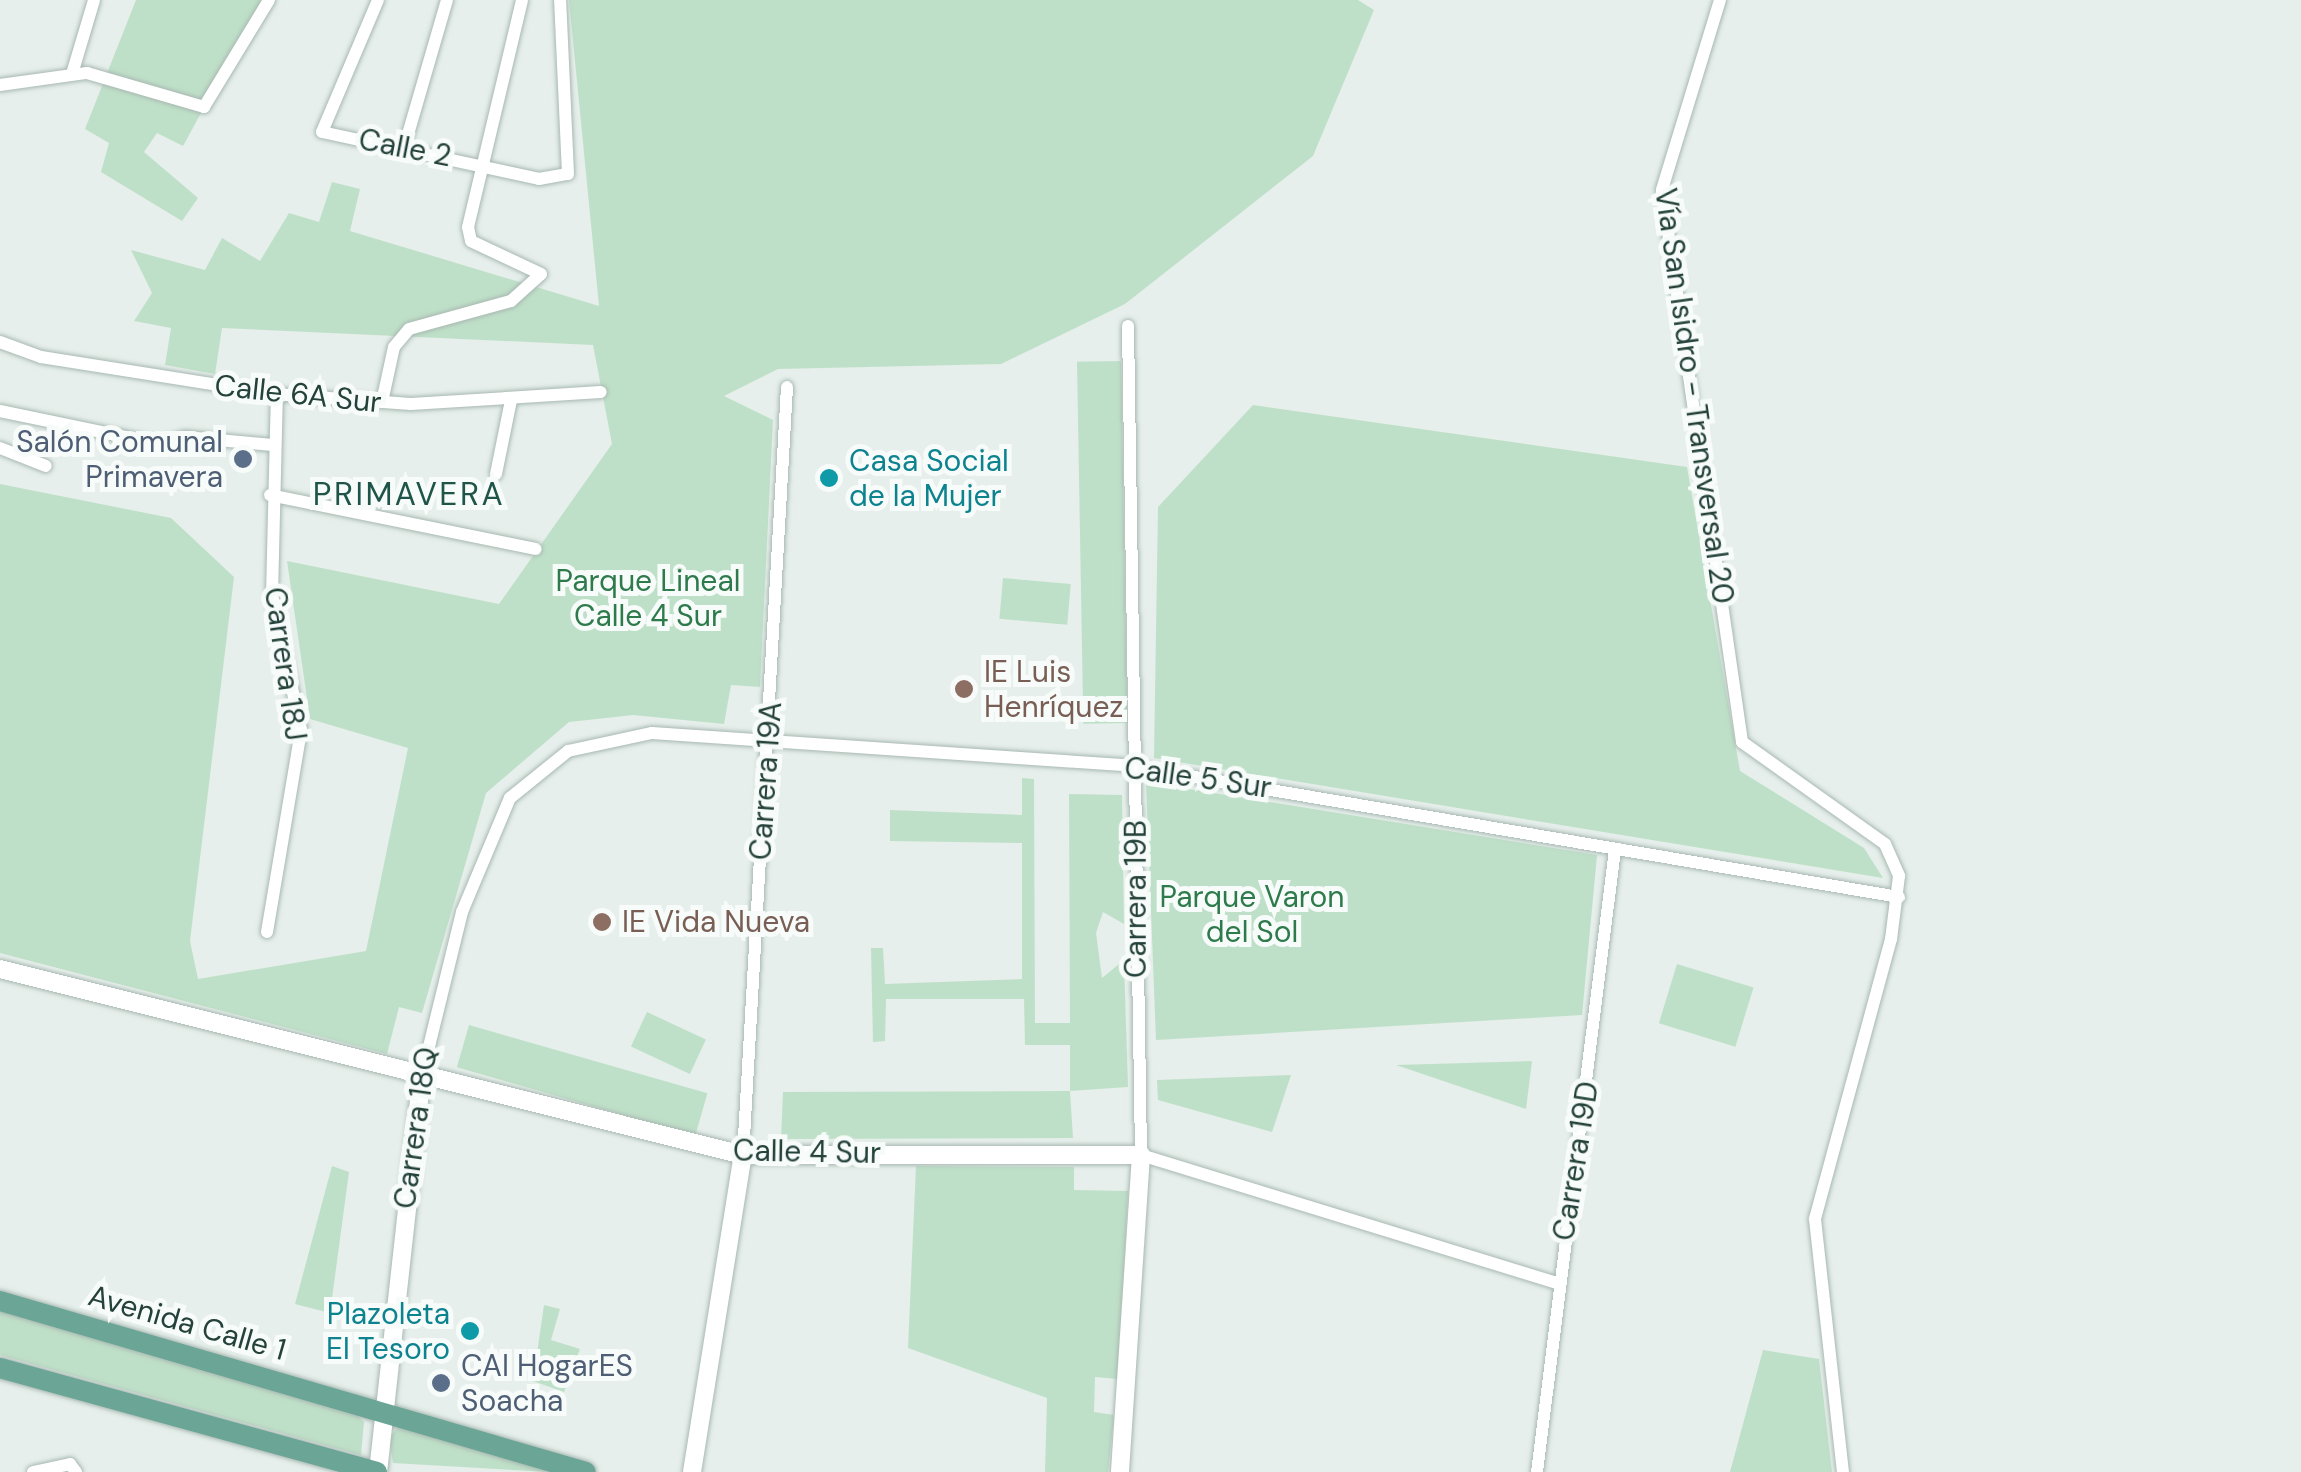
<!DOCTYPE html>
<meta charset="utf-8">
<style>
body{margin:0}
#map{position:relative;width:2301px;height:1472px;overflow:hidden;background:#e6efeb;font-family:"DM Sans",sans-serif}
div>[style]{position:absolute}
.green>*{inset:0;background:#bfe0c8;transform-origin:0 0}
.roads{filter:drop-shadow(0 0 2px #a8b8b2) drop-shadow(0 0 2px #a8b8b2)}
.street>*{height:12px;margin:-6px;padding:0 6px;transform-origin:6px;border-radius:6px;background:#fff}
.secondary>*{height:18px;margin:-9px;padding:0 9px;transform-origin:9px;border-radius:9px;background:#fff}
.primary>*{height:20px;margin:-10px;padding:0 10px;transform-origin:10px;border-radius:10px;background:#6aa596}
.dots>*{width:28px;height:28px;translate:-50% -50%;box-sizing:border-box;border:5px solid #f7fbf9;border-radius:50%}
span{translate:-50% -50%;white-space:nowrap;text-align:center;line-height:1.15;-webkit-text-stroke:10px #f7fbf9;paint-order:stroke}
.street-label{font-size:30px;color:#24423a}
.service-label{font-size:30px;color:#4e5e75}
.right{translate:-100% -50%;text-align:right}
.left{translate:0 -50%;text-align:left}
.culture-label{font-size:30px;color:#0d838f}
.park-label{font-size:30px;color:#2d7a4b}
.education-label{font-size:30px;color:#785e54}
.neighbourhood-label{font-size:32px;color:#1f5548;letter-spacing:2.5px}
</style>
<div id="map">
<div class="green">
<div style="clip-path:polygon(136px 0,263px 0,183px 146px,157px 133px,144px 152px,198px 198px,182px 221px,101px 172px,109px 143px,85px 129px)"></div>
<div style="clip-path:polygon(569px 0,1358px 0,1374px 10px,1313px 156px,1125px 304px,1001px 364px,778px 369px,724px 396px,773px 420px,760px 687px,731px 685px,724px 724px,633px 715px,569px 722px,486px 793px,422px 1013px,399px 1007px,387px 1054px,0 953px,0 484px,171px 518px,234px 577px,190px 941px,198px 979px,366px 951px,408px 748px,310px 719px,287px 561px,499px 604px,612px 444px,593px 345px,222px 328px,215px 374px,165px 365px,171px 328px,134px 321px,152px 293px,131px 250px,205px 270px,222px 238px,260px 261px,289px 213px,319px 222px,332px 182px,360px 189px,350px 231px,599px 306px)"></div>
<div style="left:1121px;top:361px;width:362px;height:44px;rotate:89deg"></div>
<div style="clip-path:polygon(1253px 405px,1687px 467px,1740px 771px,1864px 848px,1883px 878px,1154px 758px,1158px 507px)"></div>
<div style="left:1003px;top:578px;width:68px;height:41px;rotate:5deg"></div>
<div style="clip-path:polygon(1022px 778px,1034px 779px,1035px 1023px,1070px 1023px,1069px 794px,1122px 795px,1124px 924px,1103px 912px,1096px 933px,1102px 978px,1124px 960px,1128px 1087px,1070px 1091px,1073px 1138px,781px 1139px,783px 1092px,1070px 1091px,1070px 1045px,1025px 1045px,1024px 999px,886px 999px,885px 1041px,873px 1042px,871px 948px,883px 948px,885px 984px,1022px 979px,1022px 843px,890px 841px,890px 810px,1022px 815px)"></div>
<div style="clip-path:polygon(1146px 782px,1597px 855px,1582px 1015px,1156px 1040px)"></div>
<div style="left:1677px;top:964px;width:80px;height:62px;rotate:17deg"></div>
<div style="left:647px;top:1012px;width:65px;height:38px;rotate:25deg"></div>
<div style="left:469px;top:1025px;width:248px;height:44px;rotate:16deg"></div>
<div style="clip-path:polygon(1532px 1061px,1526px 1109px,1396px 1065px)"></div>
<div style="clip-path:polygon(1291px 1075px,1272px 1132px,1158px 1100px,1157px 1080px)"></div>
<div style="clip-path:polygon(332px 1166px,349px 1172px,330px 1313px,295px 1304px)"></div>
<div style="clip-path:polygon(916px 1166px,1074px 1167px,1074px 1190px,1128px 1191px,1118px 1379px,1095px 1377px,1094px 1412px,1114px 1415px,1108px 1472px,1045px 1472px,1047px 1398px,908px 1348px)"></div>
<div style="clip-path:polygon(544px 1305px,560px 1309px,551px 1340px,580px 1349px,564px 1392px,533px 1381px)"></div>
<div style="clip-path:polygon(0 1308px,356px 1414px,364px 1422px,361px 1455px,0 1355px)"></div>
<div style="clip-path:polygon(1763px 1350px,1819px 1359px,1832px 1472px,1730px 1472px)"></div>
<div style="clip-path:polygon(399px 1426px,549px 1472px,393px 1463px,389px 1438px)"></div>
</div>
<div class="roads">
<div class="street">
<div style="left:378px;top:0;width:143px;rotate:113deg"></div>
<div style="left:322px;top:132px;width:222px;rotate:12.2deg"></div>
<div style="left:539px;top:179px;width:29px;rotate:-10deg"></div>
<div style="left:568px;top:174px;width:174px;rotate:-92.6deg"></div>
<div style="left:1720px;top:0;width:199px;rotate:107deg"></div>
<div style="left:1662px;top:190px;width:558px;rotate:81.75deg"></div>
<div style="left:1742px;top:742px;width:176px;rotate:35.5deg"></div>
<div style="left:1885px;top:844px;width:35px;rotate:66deg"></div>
<div style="left:1899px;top:876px;width:64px;rotate:97.2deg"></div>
<div style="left:1891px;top:939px;width:290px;rotate:105.2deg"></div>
<div style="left:1815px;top:1219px;width:255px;rotate:83.7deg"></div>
<div style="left:72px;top:74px;width:77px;rotate:-73.4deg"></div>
<div style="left:0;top:85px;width:88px;rotate:-7.9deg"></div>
<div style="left:87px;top:73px;width:122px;rotate:16.2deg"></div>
<div style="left:204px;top:107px;width:125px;rotate:-58.7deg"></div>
<div style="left:404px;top:148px;width:154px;rotate:-73.8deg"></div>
<div style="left:1128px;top:326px;width:829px;rotate:89.1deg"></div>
<div style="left:1141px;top:1155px;width:435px;rotate:17.1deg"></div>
<div style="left:0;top:342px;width:44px;rotate:20.1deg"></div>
<div style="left:41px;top:357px;width:236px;rotate:9deg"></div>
<div style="left:274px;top:394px;width:137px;rotate:4.2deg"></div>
<div style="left:411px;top:404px;width:190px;rotate:-3.6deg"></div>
<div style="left:382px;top:402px;width:56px;rotate:-77.7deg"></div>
<div style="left:394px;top:347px;width:23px;rotate:-50deg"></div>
<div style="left:409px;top:329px;width:106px;rotate:-15.4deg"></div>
<div style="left:511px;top:301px;width:40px;rotate:-42deg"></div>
<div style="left:541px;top:274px;width:77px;rotate:-154.8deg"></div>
<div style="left:471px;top:241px;width:14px;rotate:-102deg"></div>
<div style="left:468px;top:227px;width:233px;rotate:-76.6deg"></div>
<div style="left:0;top:411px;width:162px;rotate:11.7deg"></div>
<div style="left:159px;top:444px;width:27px;rotate:-15deg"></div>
<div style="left:185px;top:437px;width:88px;rotate:5.2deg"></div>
<div style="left:0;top:448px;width:49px;rotate:21.4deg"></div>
<div style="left:496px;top:474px;width:76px;rotate:-78.5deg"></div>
<div style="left:270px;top:495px;width:271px;rotate:11.5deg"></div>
<div style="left:267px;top:932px;width:205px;rotate:-80.4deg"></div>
<div style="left:301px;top:730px;width:138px;rotate:-102.1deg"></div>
<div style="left:272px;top:595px;width:202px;rotate:-88.6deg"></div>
<div style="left:422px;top:1075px;width:168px;rotate:-76.2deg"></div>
<div style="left:462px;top:912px;width:124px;rotate:-67.2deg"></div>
<div style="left:510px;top:798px;width:75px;rotate:-39deg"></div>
<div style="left:568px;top:751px;width:86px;rotate:-12.1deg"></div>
<div style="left:652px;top:733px;width:479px;rotate:3.9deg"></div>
<div style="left:1130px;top:766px;width:780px;rotate:9.67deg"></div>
<div style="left:743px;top:1155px;width:769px;rotate:-86.72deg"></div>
<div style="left:33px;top:1472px;width:38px;rotate:-12deg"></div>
<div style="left:70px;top:1464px;width:10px;rotate:53deg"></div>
<div style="left:1537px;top:1472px;width:628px;rotate:-82.86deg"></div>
</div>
<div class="secondary">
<div style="left:0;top:969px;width:766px;rotate:14.05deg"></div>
<div style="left:743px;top:1155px;width:398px"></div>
<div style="left:1141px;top:1155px;width:318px;rotate:93.8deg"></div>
<div style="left:378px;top:1472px;width:399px;rotate:-83.7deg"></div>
<div style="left:692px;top:1472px;width:321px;rotate:-80.9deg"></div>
</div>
<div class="primary">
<div style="left:0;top:1301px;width:610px;rotate:16.27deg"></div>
<div style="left:0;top:1368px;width:391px;rotate:15.4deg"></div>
</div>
</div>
<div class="dots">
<div style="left:243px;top:459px;background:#5c6f8a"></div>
<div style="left:829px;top:478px;background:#0f9aa8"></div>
<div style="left:964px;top:689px;background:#8d6e63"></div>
<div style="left:602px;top:922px;background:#8d6e63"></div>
<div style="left:470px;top:1331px;background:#0f9aa8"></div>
<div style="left:441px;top:1383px;background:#5c6f8a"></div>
</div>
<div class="street-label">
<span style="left:405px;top:148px;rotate:11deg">Calle 2</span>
<span style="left:298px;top:394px;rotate:6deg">Calle 6A Sur</span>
<span style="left:1694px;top:396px;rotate:82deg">Vía San Isidro - Transversal 20</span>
<span style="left:285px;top:664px;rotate:82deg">Carrera 18J</span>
<span style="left:1198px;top:778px;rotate:8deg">Calle 5 Sur</span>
<span style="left:766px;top:781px;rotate:-86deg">Carrera 19A</span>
<span style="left:1136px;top:899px;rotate:-90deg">Carrera 19B</span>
<span style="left:416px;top:1128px;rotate:-82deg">Carrera 18Q</span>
<span style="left:807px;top:1152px;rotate:1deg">Calle 4 Sur</span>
<span style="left:1576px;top:1161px;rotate:-81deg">Carrera 19D</span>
<span style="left:187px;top:1323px;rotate:16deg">Avenida Calle 1</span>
</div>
<div class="service-label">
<span class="right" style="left:223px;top:459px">Salón Comunal<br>Primavera</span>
<span class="left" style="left:461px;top:1383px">CAI HogarES<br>Soacha</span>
</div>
<div class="culture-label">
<span class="left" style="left:849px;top:478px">Casa Social<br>de la Mujer</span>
<span class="right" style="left:450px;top:1331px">Plazoleta<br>El Tesoro</span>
</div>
<div class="park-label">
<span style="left:648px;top:598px">Parque Lineal<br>Calle 4 Sur</span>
<span style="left:1252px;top:914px">Parque Varon<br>del Sol</span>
</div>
<div class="education-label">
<span class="left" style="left:984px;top:689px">IE Luis<br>Henríquez</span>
<span class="left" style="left:622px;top:922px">IE Vida Nueva</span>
</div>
<div class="neighbourhood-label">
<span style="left:409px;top:494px">PRIMAVERA</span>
</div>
</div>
